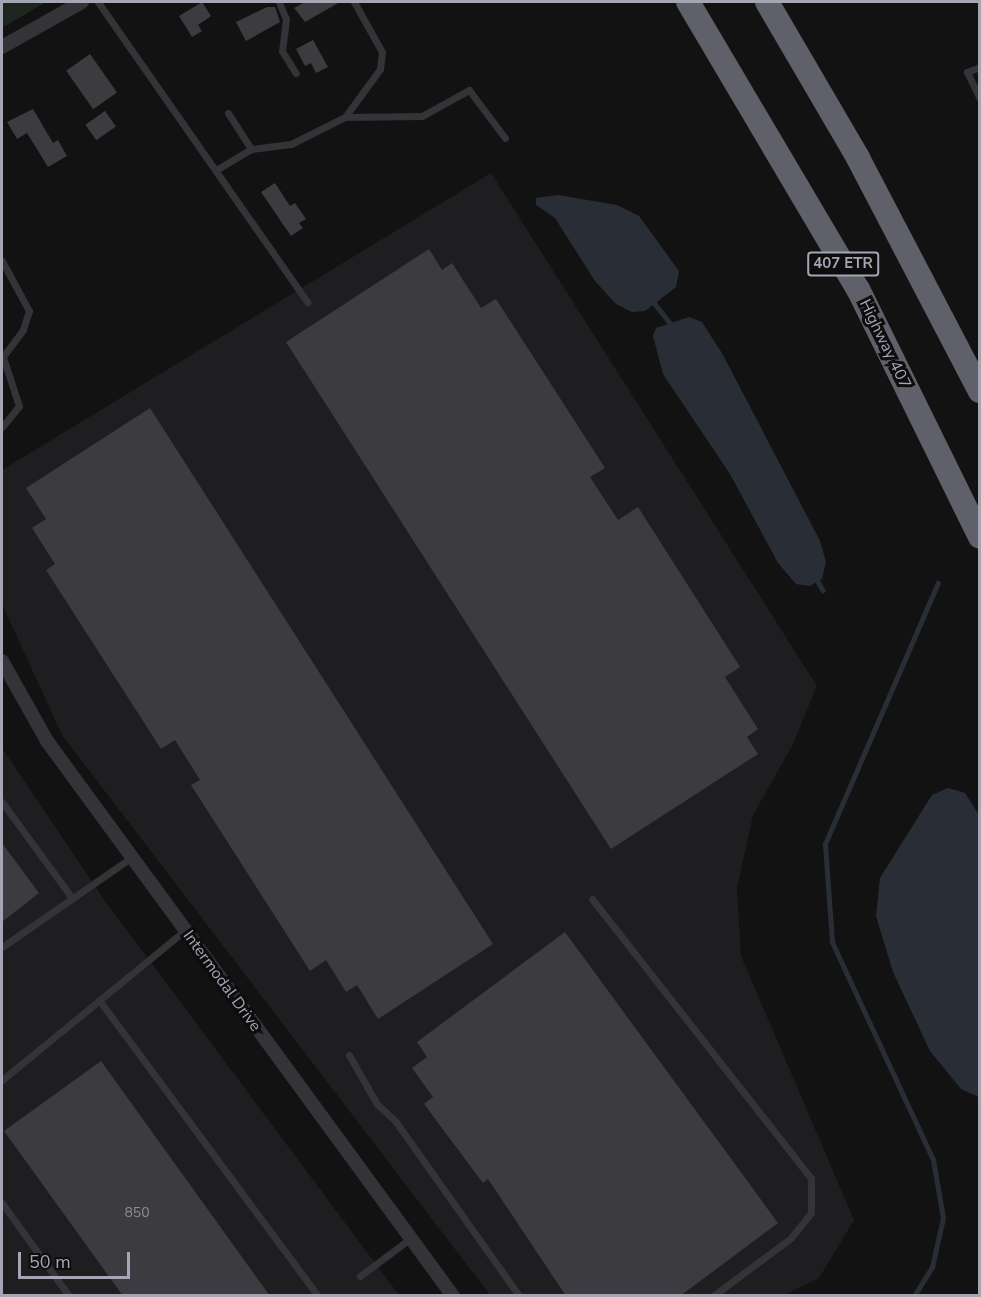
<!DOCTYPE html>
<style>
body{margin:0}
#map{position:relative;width:981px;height:1297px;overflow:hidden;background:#121213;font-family:"Nunito Sans",sans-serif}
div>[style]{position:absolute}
.built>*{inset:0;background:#1e1e20}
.green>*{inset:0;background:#1e2620}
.water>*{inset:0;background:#292e36}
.stream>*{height:4.5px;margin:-2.25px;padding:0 2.25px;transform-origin:2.25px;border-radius:2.25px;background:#292e36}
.building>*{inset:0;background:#3c3c40;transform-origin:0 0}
.service>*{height:7px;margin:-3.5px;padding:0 3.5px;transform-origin:3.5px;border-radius:3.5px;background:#333338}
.minor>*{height:14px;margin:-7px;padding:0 7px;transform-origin:7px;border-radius:7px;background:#333338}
.motorway>*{height:24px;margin:-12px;padding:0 12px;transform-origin:12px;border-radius:12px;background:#5f6069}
span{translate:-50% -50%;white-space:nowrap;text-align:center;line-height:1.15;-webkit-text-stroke:6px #0d0d0e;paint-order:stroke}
.number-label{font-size:14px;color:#8a8c96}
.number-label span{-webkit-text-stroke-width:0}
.shield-label span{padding:2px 4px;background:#0d0d0e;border:2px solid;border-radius:4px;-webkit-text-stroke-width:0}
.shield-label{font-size:15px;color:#a4a6b3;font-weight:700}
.street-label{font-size:16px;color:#a4a6b3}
.frame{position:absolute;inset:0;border:3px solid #a4a6b3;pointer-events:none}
.scale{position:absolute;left:18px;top:1252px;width:112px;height:27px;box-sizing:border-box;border:3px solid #a4a6b3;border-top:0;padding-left:8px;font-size:18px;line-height:21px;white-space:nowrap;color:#a4a6b3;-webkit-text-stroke:4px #0d0d0e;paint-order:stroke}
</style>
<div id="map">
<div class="built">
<div style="clip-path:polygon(491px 173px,817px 686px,792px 746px,753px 815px,737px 888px,741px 956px,854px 1220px,819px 1278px,784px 1295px,490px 1295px,62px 735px,2px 604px,2px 470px)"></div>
<div style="clip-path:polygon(2px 748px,105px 901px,399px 1295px,2px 1295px)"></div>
</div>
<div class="green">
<div style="clip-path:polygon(2px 2px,46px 2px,2px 28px)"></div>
</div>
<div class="water">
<div style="clip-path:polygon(558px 195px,617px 205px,639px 216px,679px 271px,676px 287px,645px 311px,632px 312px,616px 304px,595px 281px,555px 218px,536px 205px,536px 198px)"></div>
<div style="clip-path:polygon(689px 317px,702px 322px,723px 355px,820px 541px,826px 562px,822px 579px,810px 586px,796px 584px,778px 563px,730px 474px,663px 374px,653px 336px,656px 328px)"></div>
<div style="clip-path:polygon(948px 788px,965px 793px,979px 815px,979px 1097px,961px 1089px,930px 1051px,893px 972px,876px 916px,880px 878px,932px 795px)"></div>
</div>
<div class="stream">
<div style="left:652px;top:300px;width:33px;rotate:52deg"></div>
<div style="left:816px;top:578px;width:14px;rotate:60deg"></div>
<div style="left:914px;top:1296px;width:34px;rotate:-58deg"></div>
<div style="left:932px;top:1267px;width:50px;rotate:-77.3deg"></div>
<div style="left:943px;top:1218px;width:59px;rotate:-99.8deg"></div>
<div style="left:933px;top:1160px;width:240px;rotate:-114.9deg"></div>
<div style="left:832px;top:942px;width:98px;rotate:-94.1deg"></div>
<div style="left:825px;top:844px;width:284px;rotate:-66.6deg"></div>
</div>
<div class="building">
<div style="clip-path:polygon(202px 2px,211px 16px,198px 25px,202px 31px,192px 37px,179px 16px)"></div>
<div style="clip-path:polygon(305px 2px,340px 2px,305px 22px,294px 8px)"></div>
<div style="clip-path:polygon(267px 7px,275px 7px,280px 22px,246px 41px,236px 22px)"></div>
<div style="clip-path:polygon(313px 40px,328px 67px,316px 73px,311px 63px,305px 66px,296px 49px)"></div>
<div style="left:90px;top:54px;width:47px;height:29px;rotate:55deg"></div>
<div style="clip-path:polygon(33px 109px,53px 143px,58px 140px,67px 156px,48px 167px,27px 133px,17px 139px,7px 122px)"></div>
<div style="left:105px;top:111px;width:19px;height:24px;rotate:55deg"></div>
<div style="clip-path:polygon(275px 183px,290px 206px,295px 203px,306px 219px,299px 223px,303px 228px,291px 236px,261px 192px)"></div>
<div style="clip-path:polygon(429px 249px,442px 270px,452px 263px,481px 308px,496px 299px,605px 468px,590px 477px,618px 520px,638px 507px,740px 667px,725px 677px,758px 729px,747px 737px,758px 754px,611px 849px,286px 342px)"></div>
<div style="clip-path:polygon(150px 408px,493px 944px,378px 1019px,357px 985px,346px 992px,326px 960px,310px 971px,191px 785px,200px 780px,175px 740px,161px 749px,46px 570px,55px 564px,32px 528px,46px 519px,26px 488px)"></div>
<div style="clip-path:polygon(2px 843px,39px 893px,2px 922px)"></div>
<div style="clip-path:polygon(565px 932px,778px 1223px,680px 1296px,566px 1296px,488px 1179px,483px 1183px,424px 1104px,433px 1097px,412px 1068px,427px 1057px,417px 1042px)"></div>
<div style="clip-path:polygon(101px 1061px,270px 1296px,123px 1296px,4px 1131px)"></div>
</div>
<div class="service">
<div style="left:98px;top:2px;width:366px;rotate:55.1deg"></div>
<div style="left:279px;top:2px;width:18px;rotate:68deg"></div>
<div style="left:286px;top:19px;width:32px;rotate:97deg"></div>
<div style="left:282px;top:51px;width:26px;rotate:58deg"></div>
<div style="left:980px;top:67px;width:14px;rotate:159deg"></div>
<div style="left:967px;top:72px;width:30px;rotate:64deg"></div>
<div style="left:228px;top:113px;width:43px;rotate:57.4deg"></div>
<div style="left:345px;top:117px;width:59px;rotate:-53.9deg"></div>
<div style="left:380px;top:69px;width:17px;rotate:-83deg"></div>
<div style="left:382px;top:52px;width:57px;rotate:-119.2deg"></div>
<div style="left:216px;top:170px;width:41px;rotate:-31deg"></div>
<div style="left:251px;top:149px;width:40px;rotate:-7.1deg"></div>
<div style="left:291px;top:144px;width:60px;rotate:-26.6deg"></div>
<div style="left:345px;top:117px;width:77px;rotate:-0.7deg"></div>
<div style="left:422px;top:116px;width:54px;rotate:-29deg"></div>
<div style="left:469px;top:90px;width:60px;rotate:53.1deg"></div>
<div style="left:2px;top:261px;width:57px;rotate:61.6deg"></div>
<div style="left:29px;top:311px;width:20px;rotate:108deg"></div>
<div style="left:23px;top:330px;width:35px;rotate:127deg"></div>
<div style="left:2px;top:427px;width:27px;rotate:-51deg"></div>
<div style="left:19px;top:406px;width:52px;rotate:-108.1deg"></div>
<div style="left:2px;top:802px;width:119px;rotate:53.9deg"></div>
<div style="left:592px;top:899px;width:355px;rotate:51.9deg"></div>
<div style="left:811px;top:1178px;width:35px;rotate:90deg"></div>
<div style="left:811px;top:1213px;width:32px;rotate:129deg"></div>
<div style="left:791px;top:1238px;width:97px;rotate:143.4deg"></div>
<div style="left:2px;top:947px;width:158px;rotate:-34.7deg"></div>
<div style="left:99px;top:1000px;width:368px;rotate:53.5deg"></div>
<div style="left:349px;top:1055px;width:56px;rotate:60.3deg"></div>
<div style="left:377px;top:1104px;width:26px;rotate:43deg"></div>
<div style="left:396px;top:1122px;width:213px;rotate:54.7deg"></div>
<div style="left:2px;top:1080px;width:237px;rotate:-39.3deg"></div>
<div style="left:2px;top:1203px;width:115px;rotate:54.2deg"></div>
<div style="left:360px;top:1276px;width:64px;rotate:-36.7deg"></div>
</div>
<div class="minor">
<div style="left:2px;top:47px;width:92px;rotate:-29.4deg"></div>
<div style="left:2px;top:661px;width:92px;rotate:60.6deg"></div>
<div style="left:47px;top:741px;width:688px;rotate:53.81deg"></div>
</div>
<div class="motorway">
<div style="left:688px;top:2px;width:334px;rotate:59.4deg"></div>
<div style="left:858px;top:289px;width:276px;rotate:63.8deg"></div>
<div style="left:767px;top:2px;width:181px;rotate:59.7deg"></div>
<div style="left:858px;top:158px;width:263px;rotate:62.4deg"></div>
</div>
<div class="number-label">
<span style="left:137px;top:1213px">850</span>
</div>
<div class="shield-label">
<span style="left:843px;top:264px">407 ETR</span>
</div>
<div class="street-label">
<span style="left:885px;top:344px;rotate:64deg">Highway 407</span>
<span style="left:222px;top:981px;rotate:54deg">Intermodal Drive</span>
</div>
<div class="frame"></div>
<div class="scale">50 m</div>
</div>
